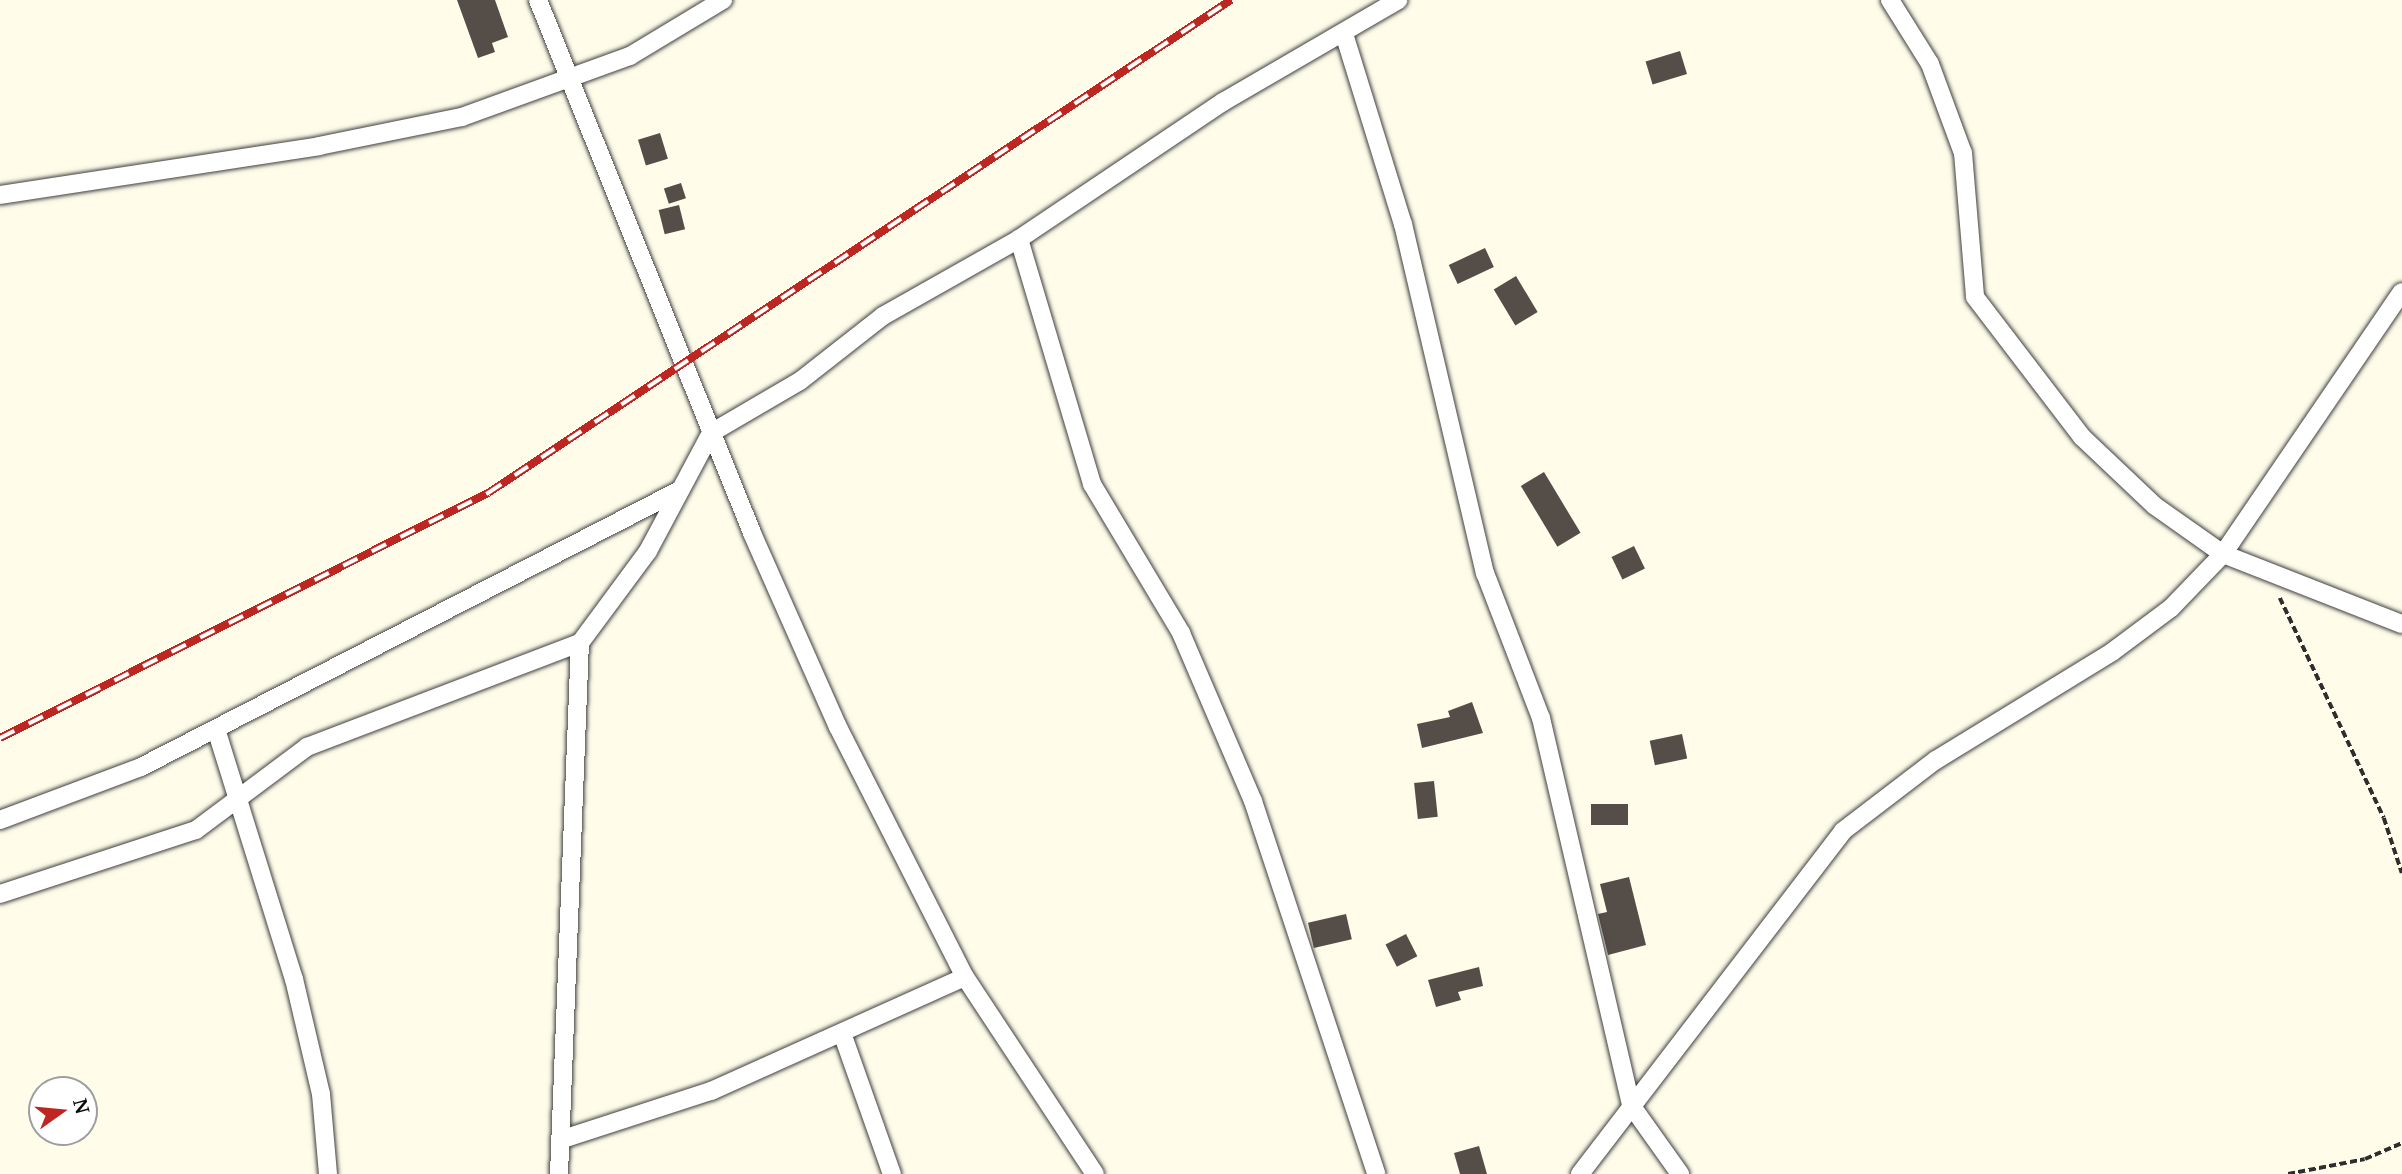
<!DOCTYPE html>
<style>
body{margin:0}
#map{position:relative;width:2402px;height:1174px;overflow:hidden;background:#fffdea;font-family:"Noto Serif",serif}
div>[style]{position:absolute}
.building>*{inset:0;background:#554e48;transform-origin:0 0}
.path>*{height:3.5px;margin-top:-1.75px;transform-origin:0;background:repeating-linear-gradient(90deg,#2e2e2e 0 7px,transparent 0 10.5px)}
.roads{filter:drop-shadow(0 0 2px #3f3f3f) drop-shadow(0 0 2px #3f3f3f)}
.street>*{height:18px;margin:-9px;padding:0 9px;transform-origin:9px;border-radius:9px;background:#fff}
.rail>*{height:8px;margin-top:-4px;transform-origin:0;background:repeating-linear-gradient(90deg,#fff 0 16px,#be2721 0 32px);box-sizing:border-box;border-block:2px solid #be2721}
span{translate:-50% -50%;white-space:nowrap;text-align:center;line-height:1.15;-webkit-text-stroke:7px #fff;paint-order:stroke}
.north{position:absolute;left:28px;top:1076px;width:70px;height:70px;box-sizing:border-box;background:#fff;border:2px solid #9e9e9e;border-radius:50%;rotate:75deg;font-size:19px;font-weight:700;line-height:28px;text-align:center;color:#0c0c0c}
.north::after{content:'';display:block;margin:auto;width:24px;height:32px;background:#be2721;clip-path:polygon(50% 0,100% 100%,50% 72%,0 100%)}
</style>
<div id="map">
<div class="building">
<div style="clip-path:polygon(457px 0,495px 0,508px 37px,492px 43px,495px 52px,478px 58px)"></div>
<div style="left:1680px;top:51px;width:24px;height:36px;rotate:73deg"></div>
<div style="left:660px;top:133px;width:27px;height:23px;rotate:73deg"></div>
<div style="left:681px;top:183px;width:16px;height:18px;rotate:72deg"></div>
<div style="left:679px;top:205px;width:25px;height:21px;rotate:76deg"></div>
<div style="left:1485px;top:248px;width:21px;height:40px;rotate:65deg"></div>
<div style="left:1516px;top:276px;width:42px;height:26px;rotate:59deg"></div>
<div style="left:1544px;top:472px;width:71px;height:27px;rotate:59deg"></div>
<div style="left:1634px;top:546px;width:25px;height:25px;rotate:64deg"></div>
<div style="clip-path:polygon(1472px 702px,1483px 733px,1422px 748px,1417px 724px,1450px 717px,1448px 711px)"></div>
<div style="left:1682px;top:734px;width:25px;height:33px;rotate:78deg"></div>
<div style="left:1434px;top:781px;width:36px;height:20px;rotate:84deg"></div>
<div style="left:1628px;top:804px;width:21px;height:37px;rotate:90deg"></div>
<div style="clip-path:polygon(1629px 877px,1646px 945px,1608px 955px,1598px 914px,1607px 912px,1600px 884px)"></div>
<div style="left:1346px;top:914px;width:26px;height:39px;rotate:77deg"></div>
<div style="left:1406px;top:934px;width:25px;height:23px;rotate:63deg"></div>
<div style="clip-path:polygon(1479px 967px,1483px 986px,1458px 992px,1461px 1000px,1436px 1007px,1428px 980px)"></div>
<div style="clip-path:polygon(1479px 1146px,1487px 1174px,1460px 1174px,1454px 1153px)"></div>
</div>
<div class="path">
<div style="left:2280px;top:598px;width:243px;rotate:64.7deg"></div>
<div style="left:2384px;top:818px;width:58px;rotate:71.9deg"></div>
<div style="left:2288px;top:1174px;width:78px;rotate:-11deg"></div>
<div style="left:2365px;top:1159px;width:40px;rotate:-23.4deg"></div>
</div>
<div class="roads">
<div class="street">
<div style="left:538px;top:0;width:574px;rotate:68.12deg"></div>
<div style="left:752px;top:533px;width:212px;rotate:66.1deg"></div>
<div style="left:838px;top:727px;width:280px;rotate:63.1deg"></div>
<div style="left:965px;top:977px;width:236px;rotate:56.6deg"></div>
<div style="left:1890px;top:0;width:75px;rotate:58deg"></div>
<div style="left:1930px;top:64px;width:95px;rotate:69.7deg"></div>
<div style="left:1963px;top:153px;width:144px;rotate:85.2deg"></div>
<div style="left:1975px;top:297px;width:176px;rotate:52.6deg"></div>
<div style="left:2082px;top:437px;width:100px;rotate:43.4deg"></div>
<div style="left:2155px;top:506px;width:83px;rotate:35.2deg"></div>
<div style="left:2223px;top:554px;width:192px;rotate:21.4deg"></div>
<div style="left:1345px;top:37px;width:196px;rotate:72.8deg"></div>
<div style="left:1403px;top:224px;width:359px;rotate:76.8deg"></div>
<div style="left:1485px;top:573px;width:155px;rotate:68.9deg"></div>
<div style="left:1541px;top:718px;width:397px;rotate:76.9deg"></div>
<div style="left:1631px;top:1105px;width:85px;rotate:54.6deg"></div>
<div style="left:0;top:195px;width:323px;rotate:-8.7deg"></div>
<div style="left:319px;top:146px;width:146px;rotate:-11.5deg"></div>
<div style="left:462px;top:117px;width:179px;rotate:-20deg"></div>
<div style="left:630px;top:56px;width:109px;rotate:-31.1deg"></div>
<div style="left:1019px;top:239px;width:256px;rotate:73.4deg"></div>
<div style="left:1092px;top:484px;width:174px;rotate:59.1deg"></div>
<div style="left:1181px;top:633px;width:183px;rotate:66.8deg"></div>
<div style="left:1253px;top:801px;width:393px;rotate:71.7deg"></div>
<div style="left:216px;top:729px;width:262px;rotate:72.7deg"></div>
<div style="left:294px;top:979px;width:118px;rotate:76.8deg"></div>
<div style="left:321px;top:1094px;width:80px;rotate:85deg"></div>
<div style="left:0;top:820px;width:151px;rotate:-20.6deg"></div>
<div style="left:141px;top:767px;width:606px;rotate:-27.2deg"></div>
<div style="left:0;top:894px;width:206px;rotate:-18.1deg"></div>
<div style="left:196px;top:830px;width:139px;rotate:-36.8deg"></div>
<div style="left:307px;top:747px;width:292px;rotate:-20.9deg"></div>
<div style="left:580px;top:643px;width:114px;rotate:-53.5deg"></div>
<div style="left:648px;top:551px;width:134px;rotate:-61.9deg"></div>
<div style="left:711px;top:433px;width:103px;rotate:-30.3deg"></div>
<div style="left:800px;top:381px;width:105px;rotate:-38.1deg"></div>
<div style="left:883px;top:316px;width:156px;rotate:-29.5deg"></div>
<div style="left:1019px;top:239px;width:246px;rotate:-33.9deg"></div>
<div style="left:1223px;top:102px;width:203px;rotate:-30.2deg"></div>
<div style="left:842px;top:1033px;width:150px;rotate:70.5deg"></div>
<div style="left:563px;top:1139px;width:156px;rotate:-18deg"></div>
<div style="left:711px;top:1091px;width:278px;rotate:-24.2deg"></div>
<div style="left:559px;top:1174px;width:531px;rotate:-87.74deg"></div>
<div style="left:1580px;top:1174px;width:432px;rotate:-52.5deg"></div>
<div style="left:1843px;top:831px;width:117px;rotate:-37.4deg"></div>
<div style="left:1936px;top:760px;width:206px;rotate:-31.5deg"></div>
<div style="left:2112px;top:652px;width:74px;rotate:-36.7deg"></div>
<div style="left:2171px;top:608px;width:75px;rotate:-46.1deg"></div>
<div style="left:2223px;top:554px;width:317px;rotate:-55.7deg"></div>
</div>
</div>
<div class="rail">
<div style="left:0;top:738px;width:546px;rotate:-26.66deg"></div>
<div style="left:488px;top:493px;width:892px;rotate:-33.57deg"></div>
</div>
<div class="north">N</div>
</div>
